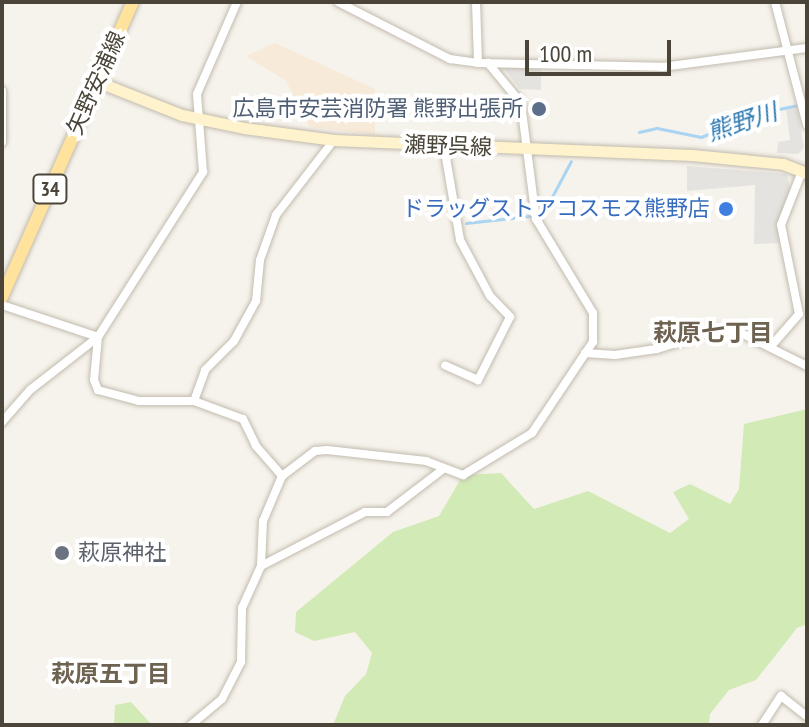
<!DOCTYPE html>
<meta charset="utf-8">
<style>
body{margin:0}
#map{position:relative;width:809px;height:727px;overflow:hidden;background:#f6f3ec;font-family:"PT Sans Narrow","Noto Sans JP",sans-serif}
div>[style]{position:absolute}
.commercial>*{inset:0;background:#f7ead8}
.green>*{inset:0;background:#d2eab5}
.parking>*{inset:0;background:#e5e3e0}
.stream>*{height:3px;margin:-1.5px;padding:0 1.5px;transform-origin:1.5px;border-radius:1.5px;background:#a9d4f2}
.roads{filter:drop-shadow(0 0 2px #c2bbae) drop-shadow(0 0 2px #c2bbae)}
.minor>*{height:8px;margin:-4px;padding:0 4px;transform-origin:4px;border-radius:4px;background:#fff}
.secondary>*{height:11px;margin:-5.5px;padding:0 5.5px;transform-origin:5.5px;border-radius:5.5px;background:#fff3cd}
.primary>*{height:12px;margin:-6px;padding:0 6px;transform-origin:6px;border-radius:6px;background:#ffe39c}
.dots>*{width:22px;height:22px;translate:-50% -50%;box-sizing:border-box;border:4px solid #fff;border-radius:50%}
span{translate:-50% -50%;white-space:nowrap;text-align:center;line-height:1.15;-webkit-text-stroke:8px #fff;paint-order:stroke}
.shield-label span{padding:2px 6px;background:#fff;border:2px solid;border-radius:6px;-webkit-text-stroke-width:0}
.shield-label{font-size:20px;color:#4b4439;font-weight:700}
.street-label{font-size:22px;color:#4b4439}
.service-label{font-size:22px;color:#4e5e75}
.right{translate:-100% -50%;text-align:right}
.shop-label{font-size:22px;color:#366cbe}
.worship-label{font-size:22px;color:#5b616d}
.left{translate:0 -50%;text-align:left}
.water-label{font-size:24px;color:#2e7ab2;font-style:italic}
.neighbourhood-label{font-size:24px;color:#6e6250;font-weight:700}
.frame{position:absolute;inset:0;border:4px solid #4b4439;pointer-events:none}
.scale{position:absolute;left:525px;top:40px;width:146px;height:36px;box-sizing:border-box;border:4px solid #4b4439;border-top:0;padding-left:10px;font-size:24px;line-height:28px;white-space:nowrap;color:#4b4439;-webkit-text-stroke:6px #fff;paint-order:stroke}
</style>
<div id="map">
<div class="commercial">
<div style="clip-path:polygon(275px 43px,375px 89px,375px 135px,310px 127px,286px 81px,246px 56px)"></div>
</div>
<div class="green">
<div style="clip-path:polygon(807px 409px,807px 624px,797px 628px,756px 680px,729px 690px,710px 714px,709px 725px,333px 725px,345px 696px,366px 674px,372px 653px,355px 632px,314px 641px,295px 632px,296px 612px,393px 532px,439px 516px,463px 475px,501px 473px,534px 509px,588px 491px,670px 533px,689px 519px,673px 492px,690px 484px,730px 504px,739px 489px,744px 424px)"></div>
<div style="clip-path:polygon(131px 702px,152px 725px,114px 725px,115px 705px)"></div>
</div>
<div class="parking">
<div style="clip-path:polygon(502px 66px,541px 67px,541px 90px,520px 89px)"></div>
<div style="clip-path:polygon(797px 107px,804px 148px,798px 154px,777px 153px,778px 142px,790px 140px,786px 109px)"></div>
<div style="clip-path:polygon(687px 166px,787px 174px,790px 189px,777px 224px,780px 243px,754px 244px,755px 185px,687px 191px)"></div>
</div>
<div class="stream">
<div style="left:639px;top:132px;width:18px;rotate:-13deg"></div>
<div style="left:657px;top:128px;width:45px;rotate:11.6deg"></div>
<div style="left:701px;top:137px;width:59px;rotate:-23.1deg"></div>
<div style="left:755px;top:114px;width:44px;rotate:-11.8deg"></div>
<div style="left:539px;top:212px;width:8px;rotate:-30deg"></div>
<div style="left:546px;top:208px;width:53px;rotate:-62deg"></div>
<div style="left:466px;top:223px;width:64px;rotate:-6.2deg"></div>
</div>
<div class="roads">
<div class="minor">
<div style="left:338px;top:2px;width:126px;rotate:27deg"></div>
<div style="left:450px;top:59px;width:28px;rotate:8deg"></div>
<div style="left:478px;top:63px;width:184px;rotate:1.2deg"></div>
<div style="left:662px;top:67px;width:146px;rotate:-7.5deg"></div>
<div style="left:476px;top:2px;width:61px;rotate:88.1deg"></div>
<div style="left:775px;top:2px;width:127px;rotate:75.4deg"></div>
<div style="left:2px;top:91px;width:32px;rotate:90deg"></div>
<div style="left:2px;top:126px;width:16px;rotate:90deg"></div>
<div style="left:444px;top:146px;width:95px;rotate:80.3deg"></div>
<div style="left:460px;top:240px;width:64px;rotate:61.8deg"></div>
<div style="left:490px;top:296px;width:29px;rotate:46deg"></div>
<div style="left:510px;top:317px;width:71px;rotate:116.9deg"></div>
<div style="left:478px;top:380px;width:36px;rotate:-156deg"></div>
<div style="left:2px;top:305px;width:101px;rotate:18.4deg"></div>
<div style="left:98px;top:337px;width:43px;rotate:95.3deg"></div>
<div style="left:94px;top:380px;width:11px;rotate:68deg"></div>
<div style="left:98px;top:390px;width:42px;rotate:15deg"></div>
<div style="left:139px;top:401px;width:55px"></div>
<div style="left:194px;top:401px;width:52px;rotate:20.2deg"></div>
<div style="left:243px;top:419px;width:30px;rotate:64deg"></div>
<div style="left:256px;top:446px;width:40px;rotate:49deg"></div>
<div style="left:772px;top:345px;width:41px;rotate:-48.9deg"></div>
<div style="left:799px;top:314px;width:91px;rotate:-101.4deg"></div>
<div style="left:781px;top:225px;width:58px;rotate:-68.7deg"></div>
<div style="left:585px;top:353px;width:30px;rotate:4deg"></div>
<div style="left:615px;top:355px;width:42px;rotate:-8.1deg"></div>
<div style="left:657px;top:349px;width:64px;rotate:-17.3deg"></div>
<div style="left:718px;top:330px;width:25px;rotate:9deg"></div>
<div style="left:743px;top:334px;width:72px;rotate:26.6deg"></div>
<div style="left:194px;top:401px;width:33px;rotate:-70deg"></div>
<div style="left:205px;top:370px;width:41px;rotate:-45deg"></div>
<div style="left:234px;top:341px;width:46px;rotate:-61.2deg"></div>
<div style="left:256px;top:301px;width:41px;rotate:-84.4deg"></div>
<div style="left:260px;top:260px;width:48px;rotate:-70.4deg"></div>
<div style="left:276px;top:215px;width:95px;rotate:-52.3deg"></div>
<div style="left:2px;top:422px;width:43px;rotate:-48.8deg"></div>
<div style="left:30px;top:390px;width:86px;rotate:-37.9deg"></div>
<div style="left:98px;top:337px;width:196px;rotate:-57.5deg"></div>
<div style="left:203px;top:172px;width:78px;rotate:-94.4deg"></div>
<div style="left:197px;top:94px;width:100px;rotate:-66.5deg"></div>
<div style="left:261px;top:566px;width:117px;rotate:-27.4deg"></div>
<div style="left:365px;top:512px;width:22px"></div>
<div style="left:387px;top:512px;width:69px;rotate:-37.4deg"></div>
<div style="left:191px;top:725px;width:40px;rotate:-40deg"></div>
<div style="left:222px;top:699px;width:42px;rotate:-62.8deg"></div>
<div style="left:241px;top:662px;width:54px;rotate:-88.9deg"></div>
<div style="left:242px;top:608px;width:46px;rotate:-65.7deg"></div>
<div style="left:261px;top:566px;width:45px;rotate:-87.5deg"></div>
<div style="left:263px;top:521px;width:49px;rotate:-67.1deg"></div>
<div style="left:282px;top:476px;width:41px;rotate:-37.1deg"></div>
<div style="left:315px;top:451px;width:12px;rotate:-5deg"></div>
<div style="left:327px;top:450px;width:100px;rotate:6.3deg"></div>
<div style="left:426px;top:461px;width:40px;rotate:21deg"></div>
<div style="left:463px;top:475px;width:81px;rotate:-31.3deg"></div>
<div style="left:532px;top:433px;width:110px;rotate:-56.2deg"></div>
<div style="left:593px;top:342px;width:29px;rotate:-90deg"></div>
<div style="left:593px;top:313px;width:110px;rotate:-121.2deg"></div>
<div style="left:536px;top:219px;width:117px;rotate:-97.4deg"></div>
<div style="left:521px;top:103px;width:52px;rotate:-129.5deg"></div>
<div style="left:762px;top:725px;width:35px;rotate:-57deg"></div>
<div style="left:781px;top:696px;width:33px;rotate:38deg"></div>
</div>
<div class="secondary">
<div style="left:96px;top:81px;width:92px;rotate:21.6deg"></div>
<div style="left:182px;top:115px;width:63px;rotate:11.8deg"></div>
<div style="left:244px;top:128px;width:91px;rotate:7.6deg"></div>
<div style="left:334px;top:140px;width:358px;rotate:2.4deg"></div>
<div style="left:692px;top:155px;width:91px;rotate:5.6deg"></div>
<div style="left:783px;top:164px;width:26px;rotate:21deg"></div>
</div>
<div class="primary">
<div style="left:2px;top:297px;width:323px;rotate:-66.1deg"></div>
</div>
</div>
<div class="dots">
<div style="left:539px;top:109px;background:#5c6f8a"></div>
<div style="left:726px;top:209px;background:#3f7fe0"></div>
<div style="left:62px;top:553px;background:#6b7280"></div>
</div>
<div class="shield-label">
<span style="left:50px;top:189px">34</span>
</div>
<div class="street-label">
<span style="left:96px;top:83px;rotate:-66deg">矢野安浦線</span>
<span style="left:448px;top:146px;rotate:2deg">瀬野呉線</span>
</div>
<div class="service-label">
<span class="right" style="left:523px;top:109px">広島市安芸消防署 熊野出張所</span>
</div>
<div class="shop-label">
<span class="right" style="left:710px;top:209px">ドラッグストアコスモス熊野店</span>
</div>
<div class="worship-label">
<span class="left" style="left:78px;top:553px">萩原神社</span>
</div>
<div class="water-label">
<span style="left:742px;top:122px;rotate:-18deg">熊野川</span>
</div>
<div class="neighbourhood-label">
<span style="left:713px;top:333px">萩原七丁目</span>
<span style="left:111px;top:674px">萩原五丁目</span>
</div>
<div class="frame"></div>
<div class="scale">100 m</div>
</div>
